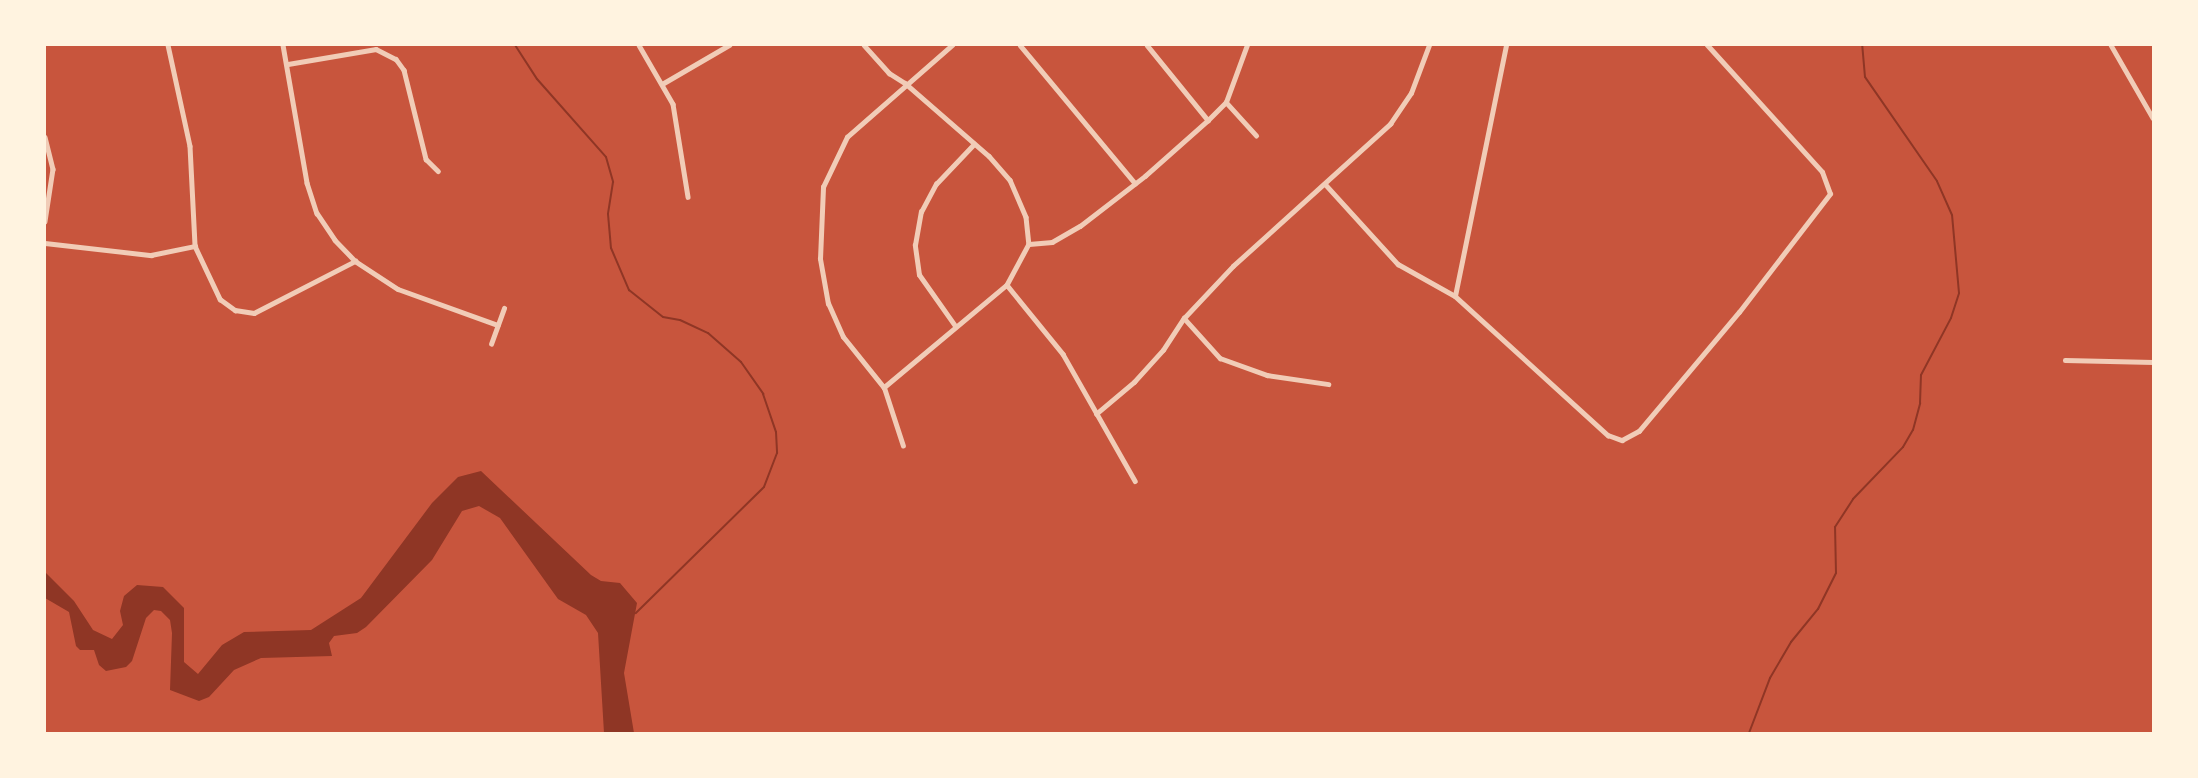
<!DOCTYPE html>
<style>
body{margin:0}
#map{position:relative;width:2198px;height:778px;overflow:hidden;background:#c8553d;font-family:"Sofia Sans Condensed",sans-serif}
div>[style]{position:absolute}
.water>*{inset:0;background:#8f3625}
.stream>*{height:2px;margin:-1px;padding:0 1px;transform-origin:1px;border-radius:1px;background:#8f3625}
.minor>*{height:4.5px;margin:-2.25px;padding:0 2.25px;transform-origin:2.25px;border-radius:2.25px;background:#f1ccb7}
span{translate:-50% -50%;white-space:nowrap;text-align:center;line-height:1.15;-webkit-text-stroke:4.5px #fff3e0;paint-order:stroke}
.frame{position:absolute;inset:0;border:46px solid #fff3e0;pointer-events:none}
</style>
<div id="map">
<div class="water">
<div style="clip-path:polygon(481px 471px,591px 575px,601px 581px,620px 583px,637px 603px,624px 673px,634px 733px,604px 733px,598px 633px,586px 615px,558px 599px,500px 518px,479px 506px,462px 511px,432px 560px,366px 627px,357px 633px,334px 636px,329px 643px,332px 656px,261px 658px,234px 670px,209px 697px,199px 701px,170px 690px,172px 633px,170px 620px,161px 611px,154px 610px,146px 618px,132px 661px,126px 667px,106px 671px,99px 665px,94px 650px,80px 650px,76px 646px,69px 612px,45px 598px,45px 572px,74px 601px,93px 630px,112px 639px,123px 625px,120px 611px,124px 596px,137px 585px,163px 587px,184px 608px,184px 662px,198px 674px,222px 645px,244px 632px,311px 630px,361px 598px,432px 503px,458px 477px)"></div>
</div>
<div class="stream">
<div style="left:515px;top:45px;width:40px;rotate:57.1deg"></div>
<div style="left:537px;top:79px;width:104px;rotate:48.5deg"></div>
<div style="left:606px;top:157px;width:26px;rotate:74deg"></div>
<div style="left:613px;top:182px;width:32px;rotate:99deg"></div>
<div style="left:608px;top:214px;width:34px;rotate:85deg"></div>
<div style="left:611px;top:248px;width:46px;rotate:66.8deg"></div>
<div style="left:629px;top:290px;width:43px;rotate:38.5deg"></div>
<div style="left:663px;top:317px;width:17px;rotate:10deg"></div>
<div style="left:680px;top:320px;width:31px;rotate:25deg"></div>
<div style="left:708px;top:333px;width:44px;rotate:41.3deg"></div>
<div style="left:741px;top:362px;width:39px;rotate:55deg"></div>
<div style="left:763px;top:394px;width:40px;rotate:71.1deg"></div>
<div style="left:776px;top:432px;width:21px;rotate:87deg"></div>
<div style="left:777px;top:453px;width:36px;rotate:111deg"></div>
<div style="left:764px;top:487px;width:180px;rotate:135.5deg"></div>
<div style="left:1749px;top:733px;width:59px;rotate:-69.1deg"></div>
<div style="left:1770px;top:678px;width:42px;rotate:-59.7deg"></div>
<div style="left:1791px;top:642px;width:43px;rotate:-50.7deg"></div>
<div style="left:1818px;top:609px;width:40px;rotate:-63.4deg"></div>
<div style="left:1836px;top:573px;width:46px;rotate:-91.2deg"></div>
<div style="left:1835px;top:527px;width:33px;rotate:-57deg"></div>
<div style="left:1853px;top:499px;width:72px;rotate:-46.1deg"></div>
<div style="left:1903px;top:447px;width:20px;rotate:-60deg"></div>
<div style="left:1913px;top:430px;width:28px;rotate:-75deg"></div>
<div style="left:1920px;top:403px;width:28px;rotate:-88deg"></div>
<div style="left:1921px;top:375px;width:64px;rotate:-62.2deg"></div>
<div style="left:1951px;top:318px;width:26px;rotate:-72deg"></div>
<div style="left:1959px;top:293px;width:78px;rotate:-95.1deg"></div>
<div style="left:1952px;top:215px;width:37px;rotate:-114deg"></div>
<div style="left:1937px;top:181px;width:126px;rotate:-124.7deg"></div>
<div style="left:1865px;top:77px;width:32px;rotate:-95deg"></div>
</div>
<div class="minor">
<div style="left:168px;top:45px;width:103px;rotate:77.7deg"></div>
<div style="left:190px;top:146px;width:100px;rotate:87.1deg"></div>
<div style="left:195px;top:246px;width:59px;rotate:64.7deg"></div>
<div style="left:220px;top:299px;width:19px;rotate:36deg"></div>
<div style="left:235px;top:310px;width:19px;rotate:9deg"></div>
<div style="left:254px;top:313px;width:114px;rotate:-27.2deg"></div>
<div style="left:283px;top:45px;width:140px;rotate:80.1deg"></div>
<div style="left:307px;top:183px;width:32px;rotate:72deg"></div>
<div style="left:317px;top:213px;width:32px;rotate:56deg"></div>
<div style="left:335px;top:240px;width:29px;rotate:46deg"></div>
<div style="left:355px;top:261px;width:51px;rotate:33.1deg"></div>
<div style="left:398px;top:289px;width:106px;rotate:19.8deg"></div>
<div style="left:639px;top:45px;width:68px;rotate:60deg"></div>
<div style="left:673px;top:104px;width:94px;rotate:80.8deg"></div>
<div style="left:864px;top:45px;width:38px;rotate:48deg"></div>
<div style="left:889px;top:73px;width:19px;rotate:32deg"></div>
<div style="left:905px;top:83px;width:111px;rotate:41deg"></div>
<div style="left:989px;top:156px;width:32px;rotate:49deg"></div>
<div style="left:1010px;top:180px;width:40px;rotate:66.6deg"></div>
<div style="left:1026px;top:217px;width:27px;rotate:84deg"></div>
<div style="left:1029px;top:244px;width:47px;rotate:118.2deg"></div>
<div style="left:1007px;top:285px;width:160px;rotate:140.1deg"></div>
<div style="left:1020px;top:45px;width:180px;rotate:50.2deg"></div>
<div style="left:1147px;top:45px;width:97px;rotate:50.9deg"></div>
<div style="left:2111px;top:45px;width:84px;rotate:60.1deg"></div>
<div style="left:288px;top:64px;width:89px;rotate:-9.7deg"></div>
<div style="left:376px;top:49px;width:22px;rotate:27deg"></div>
<div style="left:396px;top:59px;width:14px;rotate:54deg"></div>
<div style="left:404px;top:70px;width:92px;rotate:76.1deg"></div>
<div style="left:426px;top:159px;width:17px;rotate:45deg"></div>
<div style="left:662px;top:84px;width:78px;rotate:-30.2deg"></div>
<div style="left:1226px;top:102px;width:45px;rotate:47.7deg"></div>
<div style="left:45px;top:137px;width:33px;rotate:76deg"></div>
<div style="left:53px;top:169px;width:53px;rotate:98.7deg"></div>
<div style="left:1326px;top:185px;width:107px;rotate:47.7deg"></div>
<div style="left:1398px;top:264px;width:65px;rotate:29.3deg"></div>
<div style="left:1455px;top:296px;width:207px;rotate:42.3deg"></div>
<div style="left:1608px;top:435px;width:15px;rotate:20deg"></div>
<div style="left:1622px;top:440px;width:19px;rotate:-28deg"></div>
<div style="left:1639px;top:431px;width:155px;rotate:-50deg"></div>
<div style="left:1739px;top:312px;width:149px;rotate:-52.4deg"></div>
<div style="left:1830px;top:194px;width:23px;rotate:-110deg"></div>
<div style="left:1822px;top:172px;width:171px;rotate:-132.2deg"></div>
<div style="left:45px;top:243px;width:107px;rotate:6.5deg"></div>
<div style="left:151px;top:255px;width:45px;rotate:-11.6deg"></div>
<div style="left:1029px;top:244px;width:23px;rotate:-5deg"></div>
<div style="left:1052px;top:242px;width:32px;rotate:-30deg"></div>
<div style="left:1080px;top:226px;width:82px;rotate:-37.6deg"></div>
<div style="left:1145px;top:176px;width:84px;rotate:-41.6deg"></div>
<div style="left:1208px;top:120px;width:25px;rotate:-45deg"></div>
<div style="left:1226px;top:102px;width:61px;rotate:-69.8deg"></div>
<div style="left:1007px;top:285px;width:89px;rotate:50.9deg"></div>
<div style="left:1063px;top:354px;width:146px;rotate:60.4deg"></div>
<div style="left:1455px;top:296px;width:256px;rotate:-78.5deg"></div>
<div style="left:1184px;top:318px;width:54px;rotate:48deg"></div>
<div style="left:1220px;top:358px;width:50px;rotate:19.9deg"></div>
<div style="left:1267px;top:375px;width:62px;rotate:8.4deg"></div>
<div style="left:955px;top:326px;width:62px;rotate:-125.2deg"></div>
<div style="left:919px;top:275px;width:30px;rotate:-98deg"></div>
<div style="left:915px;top:245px;width:34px;rotate:-80deg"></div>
<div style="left:921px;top:212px;width:32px;rotate:-62deg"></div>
<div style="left:936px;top:184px;width:55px;rotate:-46.5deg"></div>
<div style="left:491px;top:344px;width:38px;rotate:-70deg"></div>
<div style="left:2065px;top:360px;width:88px;rotate:1.3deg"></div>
<div style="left:1096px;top:414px;width:50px;rotate:-40.1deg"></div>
<div style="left:1134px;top:382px;width:43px;rotate:-47.8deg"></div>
<div style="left:1163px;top:350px;width:38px;rotate:-57deg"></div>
<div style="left:1184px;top:318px;width:71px;rotate:-46.7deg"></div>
<div style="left:1233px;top:266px;width:212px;rotate:-42.1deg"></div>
<div style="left:1390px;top:124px;width:37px;rotate:-56deg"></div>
<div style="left:1411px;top:93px;width:51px;rotate:-69.4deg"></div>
<div style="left:903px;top:446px;width:61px;rotate:-108.1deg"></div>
<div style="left:884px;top:388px;width:65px;rotate:-128.8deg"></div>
<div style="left:843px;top:337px;width:36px;rotate:-114deg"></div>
<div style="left:828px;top:304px;width:46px;rotate:-100.1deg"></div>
<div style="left:820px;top:259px;width:72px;rotate:-87.6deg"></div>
<div style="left:823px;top:187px;width:55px;rotate:-64.4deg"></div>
<div style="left:847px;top:137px;width:140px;rotate:-41.2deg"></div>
</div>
<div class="frame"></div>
</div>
